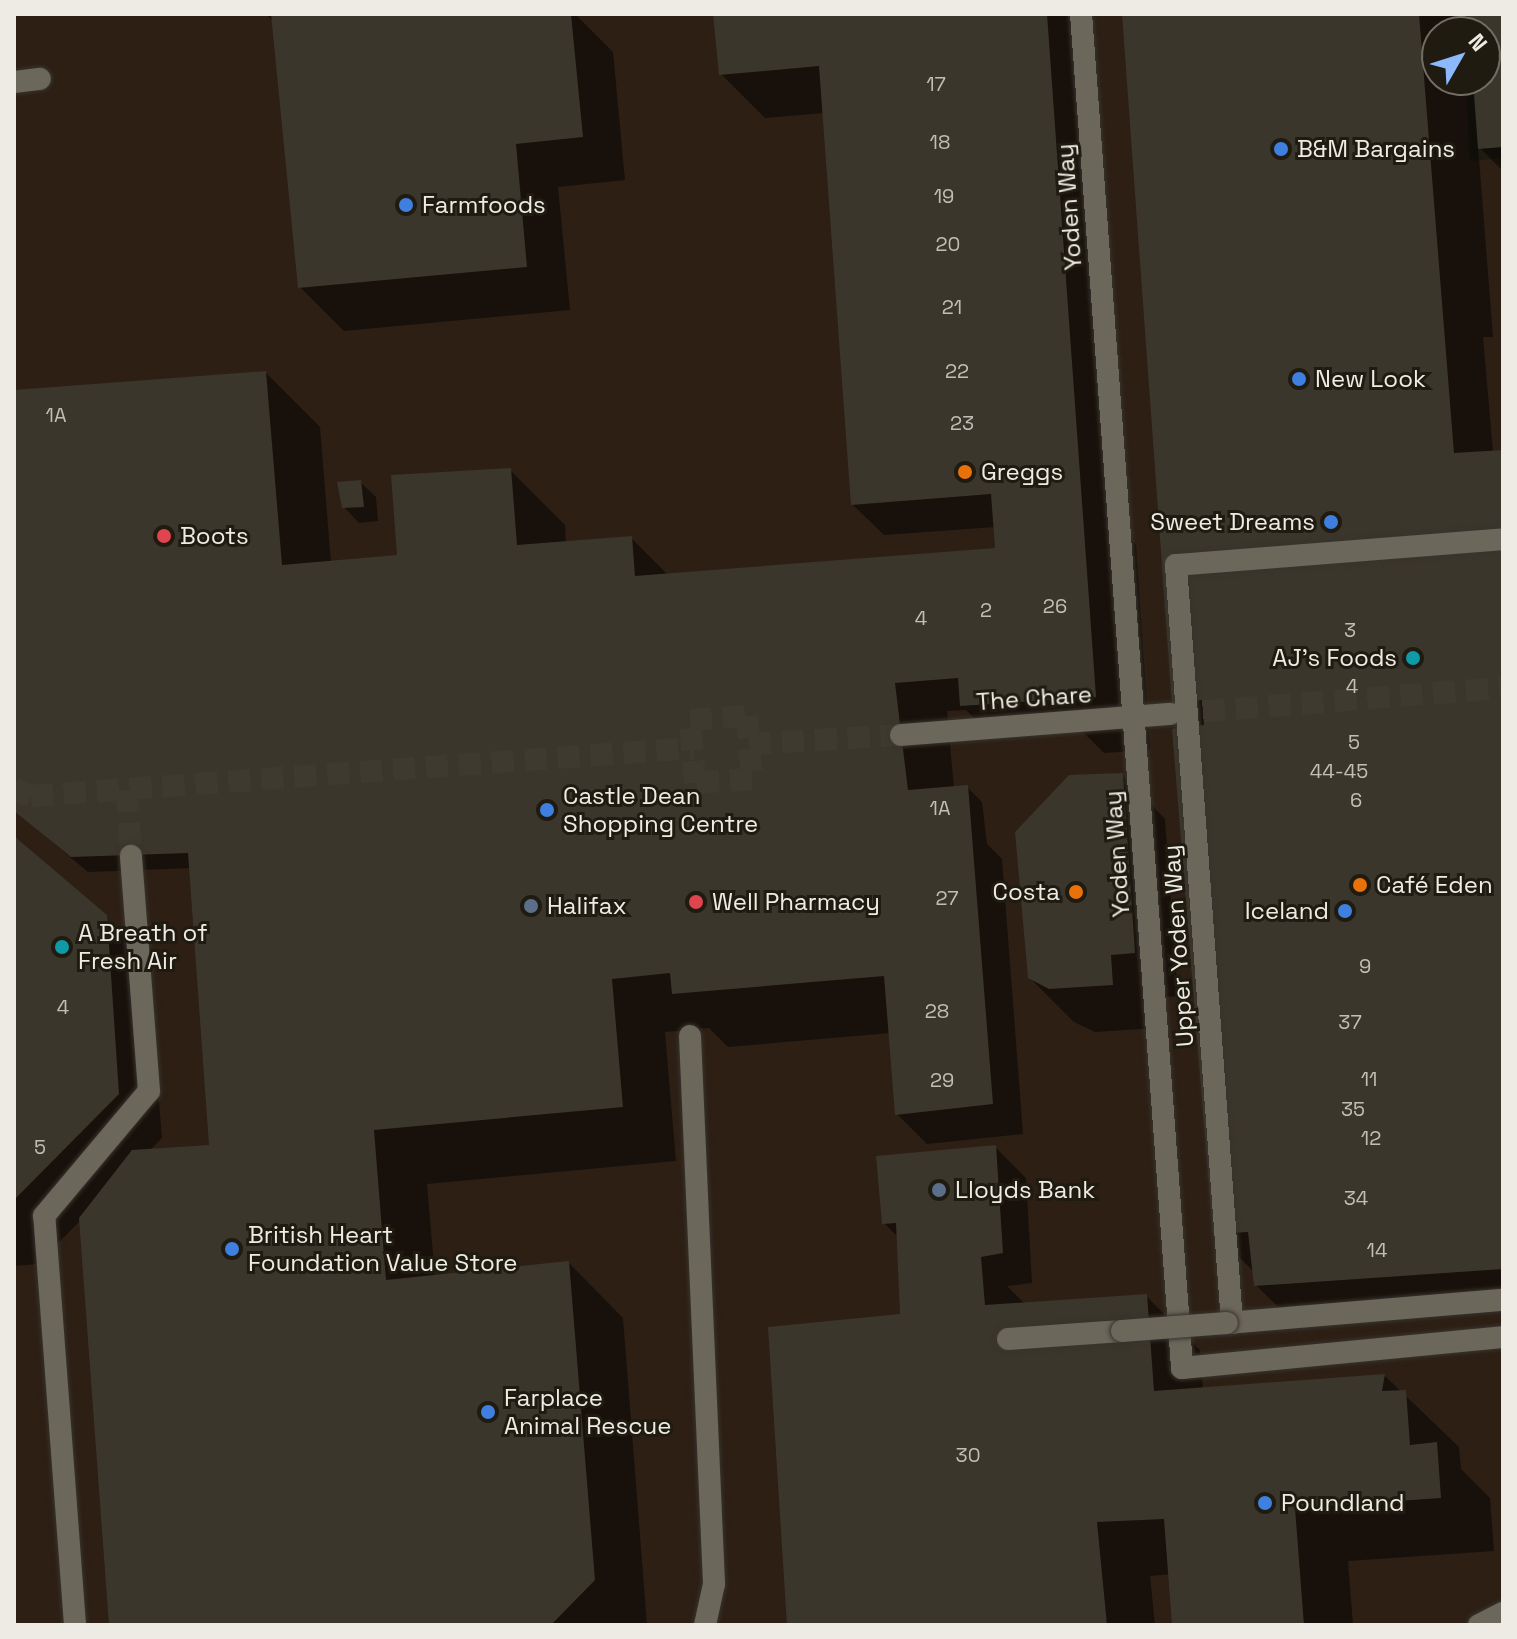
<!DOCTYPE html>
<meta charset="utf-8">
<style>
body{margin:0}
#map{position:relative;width:1517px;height:1639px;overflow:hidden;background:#1f1b10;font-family:"Space Grotesk",sans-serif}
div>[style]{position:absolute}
.commercial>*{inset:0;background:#2d1f14}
.shadow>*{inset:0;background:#0007}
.building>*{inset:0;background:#3b362b}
.pedestrian-tunnel>*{height:22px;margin-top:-11px;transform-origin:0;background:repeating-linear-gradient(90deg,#3e3a30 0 22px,transparent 0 33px)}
.roads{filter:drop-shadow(0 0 2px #37342e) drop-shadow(0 0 2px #37342e)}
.service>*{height:22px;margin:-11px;padding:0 11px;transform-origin:11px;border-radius:11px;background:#6c675b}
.pedestrian>*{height:22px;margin:-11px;padding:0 11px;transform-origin:11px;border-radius:11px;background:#6c675b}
.bridges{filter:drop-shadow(0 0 2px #37342e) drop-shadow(0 0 2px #37342e)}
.pedestrian-bridge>*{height:22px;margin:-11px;padding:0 11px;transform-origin:11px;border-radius:11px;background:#6c675b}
.dots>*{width:22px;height:22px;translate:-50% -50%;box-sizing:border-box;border:4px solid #1f1b10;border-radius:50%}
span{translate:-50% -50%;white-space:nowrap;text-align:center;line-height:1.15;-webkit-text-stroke:6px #1f1b10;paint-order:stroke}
.number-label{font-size:20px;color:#c1beb6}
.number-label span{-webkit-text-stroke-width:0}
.poi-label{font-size:24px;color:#eeebe4}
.left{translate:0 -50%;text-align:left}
.right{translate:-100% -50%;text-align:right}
.street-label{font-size:24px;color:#eeebe4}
.frame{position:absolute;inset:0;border:16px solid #eeebe4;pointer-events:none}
.north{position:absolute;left:1421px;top:16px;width:80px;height:80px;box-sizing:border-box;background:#1f1b10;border:2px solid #726e65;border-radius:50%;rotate:51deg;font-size:22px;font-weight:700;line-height:32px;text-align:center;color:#eeebe4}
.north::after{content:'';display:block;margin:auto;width:28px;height:36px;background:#8cb9fc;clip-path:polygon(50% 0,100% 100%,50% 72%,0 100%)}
</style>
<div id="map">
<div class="commercial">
<div style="clip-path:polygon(14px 14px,1462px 14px,1463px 32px,1437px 32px,1437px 80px,1466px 80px,1470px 161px,1503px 158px,1503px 1625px,14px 1625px)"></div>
</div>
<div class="shadow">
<div style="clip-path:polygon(266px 14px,575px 14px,613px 52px,625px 180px,558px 187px,570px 310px,344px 331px,300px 287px,274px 22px)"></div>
<div style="clip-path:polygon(715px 14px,1087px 14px,1112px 521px,1136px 545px,1150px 750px,1104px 753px,1063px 712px,993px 736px,966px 710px,947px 711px,954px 788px,967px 787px,982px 802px,987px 844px,1002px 859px,1023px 1134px,927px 1144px,897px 1114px,890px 1033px,728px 1047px,709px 1028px,665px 1032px,676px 1161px,427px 1184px,435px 1277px,569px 1263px,623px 1318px,647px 1625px,111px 1625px,81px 1220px,37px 1264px,14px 1266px,14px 839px,147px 958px,162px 1138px,149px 1151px,211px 1147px,192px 868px,88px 872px,14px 810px,14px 392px,266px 373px,320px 427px,331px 563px,399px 557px,510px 470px,565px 525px,566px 543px,631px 538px,668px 575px,999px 549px,995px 527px,884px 535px,853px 505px,824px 113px,765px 118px,721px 74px)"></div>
<div style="clip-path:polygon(1124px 14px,1453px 14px,1471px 32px,1437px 32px,1437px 80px,1485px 80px,1485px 32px,1471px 32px,1470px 14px,1503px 14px,1503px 171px,1478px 146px,1493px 337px,1483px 337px,1493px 452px,1503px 452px,1503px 1301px,1287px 1316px,1256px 1285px,1255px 1273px,1215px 1233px,1201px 729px,1174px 702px)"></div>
<div style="clip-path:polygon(360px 482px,376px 497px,378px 521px,359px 523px,344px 507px)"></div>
<div style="clip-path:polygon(1122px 775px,1165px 819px,1178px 996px,1153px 998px,1156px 1028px,1095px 1032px,1074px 1022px,1030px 978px)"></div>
<div style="clip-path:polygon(996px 1148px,1026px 1178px,1032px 1283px,1007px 1286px,1026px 1305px,1146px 1296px,1200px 1350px,1203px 1389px,1385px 1376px,1459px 1447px,1461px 1469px,1490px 1498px,1494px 1551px,1348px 1561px,1353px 1625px,1174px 1625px,1171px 1574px,1150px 1576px,1155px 1625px,788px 1625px,902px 1315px,899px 1238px,884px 1223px)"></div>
</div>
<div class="building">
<div style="clip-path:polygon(271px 14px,571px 14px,583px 137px,516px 144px,527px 267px,298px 288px)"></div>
<div style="clip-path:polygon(713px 14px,1047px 14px,1096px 697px,960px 706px,958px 678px,895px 683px,908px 790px,968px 785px,993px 1104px,895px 1115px,884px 976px,672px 994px,670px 973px,612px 979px,623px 1107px,374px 1130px,386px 1280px,569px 1261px,595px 1580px,551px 1625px,109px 1625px,79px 1218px,132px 1150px,209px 1145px,188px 853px,71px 857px,14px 811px,14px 390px,266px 371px,282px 565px,397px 555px,391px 475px,511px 468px,517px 545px,632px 536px,635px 576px,995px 548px,991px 494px,851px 505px,819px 66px,719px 75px)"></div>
<div style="clip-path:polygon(1122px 14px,1419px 14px,1454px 453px,1503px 450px,1503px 1269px,1254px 1286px,1248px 1232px,1213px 1234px,1172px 729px,1204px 725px,1202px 700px,1172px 703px)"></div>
<div style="clip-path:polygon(1468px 14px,1503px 14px,1503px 147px,1478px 149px,1473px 80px,1485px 80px,1485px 32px,1469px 32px)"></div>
<div style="clip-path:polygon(361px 480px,364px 507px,342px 508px,337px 482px)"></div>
<div style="clip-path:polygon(1123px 773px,1135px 953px,1111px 955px,1113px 985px,1049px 989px,1028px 978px,1015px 832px,1069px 775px)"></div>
<div style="clip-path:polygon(14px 836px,107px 915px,119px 1094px,14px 1200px)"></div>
<div style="clip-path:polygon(996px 1145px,1003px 1253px,981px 1257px,985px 1305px,1147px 1294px,1154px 1391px,1385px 1374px,1382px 1391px,1406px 1390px,1410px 1445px,1437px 1442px,1441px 1498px,1295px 1508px,1304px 1625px,1172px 1625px,1164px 1519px,1097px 1522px,1107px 1625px,787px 1625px,768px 1327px,900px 1314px,896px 1223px,882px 1224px,876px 1156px)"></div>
</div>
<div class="pedestrian-tunnel">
<div style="left:1170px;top:714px;width:334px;rotate:-4.5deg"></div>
<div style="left:747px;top:716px;width:63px;rotate:85.5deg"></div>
<div style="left:752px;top:779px;width:57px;rotate:176deg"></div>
<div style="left:695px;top:783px;width:63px;rotate:-94.5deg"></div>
<div style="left:690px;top:720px;width:57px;rotate:-4deg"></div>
<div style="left:749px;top:744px;width:152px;rotate:-3.4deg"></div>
<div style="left:14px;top:789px;width:18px;rotate:22deg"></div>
<div style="left:31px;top:796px;width:664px;rotate:-4.15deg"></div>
<div style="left:127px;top:790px;width:66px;rotate:86.5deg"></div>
</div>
<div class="roads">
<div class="service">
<div style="left:14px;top:82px;width:26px;rotate:-7deg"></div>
<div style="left:690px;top:1036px;width:549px;rotate:87.49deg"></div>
<div style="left:714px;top:1584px;width:42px;rotate:102.4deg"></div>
<div style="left:1479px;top:1625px;width:27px;rotate:-27deg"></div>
</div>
<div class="pedestrian">
<div style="left:1081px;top:14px;width:1358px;rotate:85.73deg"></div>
<div style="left:1182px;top:1368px;width:322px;rotate:-5.5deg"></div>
<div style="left:901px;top:735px;width:270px;rotate:-4.5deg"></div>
<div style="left:1227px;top:1323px;width:277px;rotate:-4.8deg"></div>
<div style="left:1232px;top:1323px;width:760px;rotate:-94.23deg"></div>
<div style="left:1176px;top:565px;width:328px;rotate:-4.5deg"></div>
<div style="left:1008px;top:1339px;width:114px;rotate:-4deg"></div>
<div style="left:75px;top:1625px;width:410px;rotate:-94.3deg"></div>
<div style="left:44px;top:1216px;width:163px;rotate:-50deg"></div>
<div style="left:149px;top:1091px;width:236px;rotate:-94.4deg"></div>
</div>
</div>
<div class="bridges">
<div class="pedestrian-bridge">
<div style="left:1122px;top:1331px;width:105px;rotate:-4.4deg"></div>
</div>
</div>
<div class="dots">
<div style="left:1281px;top:149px;background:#3f7fe0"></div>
<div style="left:406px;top:205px;background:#3f7fe0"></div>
<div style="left:1299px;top:379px;background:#3f7fe0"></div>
<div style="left:965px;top:472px;background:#e8710a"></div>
<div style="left:1331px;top:522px;background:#3f7fe0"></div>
<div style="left:164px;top:536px;background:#e0444e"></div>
<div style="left:1413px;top:658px;background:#0f9aa8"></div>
<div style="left:547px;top:810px;background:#3f7fe0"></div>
<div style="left:1360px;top:885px;background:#e8710a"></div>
<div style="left:1076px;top:892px;background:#e8710a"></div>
<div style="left:696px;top:902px;background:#e0444e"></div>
<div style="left:531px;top:906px;background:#5c6f8a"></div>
<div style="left:1345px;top:911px;background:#3f7fe0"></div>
<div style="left:62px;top:947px;background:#0f9aa8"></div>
<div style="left:939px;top:1190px;background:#5c6f8a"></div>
<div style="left:232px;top:1249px;background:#3f7fe0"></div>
<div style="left:488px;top:1412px;background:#3f7fe0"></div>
<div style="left:1265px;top:1503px;background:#3f7fe0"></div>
</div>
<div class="number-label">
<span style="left:936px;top:84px">17</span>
<span style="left:940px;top:142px">18</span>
<span style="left:944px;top:196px">19</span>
<span style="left:948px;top:244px">20</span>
<span style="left:952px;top:307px">21</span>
<span style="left:957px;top:371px">22</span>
<span style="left:56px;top:415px">1A</span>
<span style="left:962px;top:423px">23</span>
<span style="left:1055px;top:606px">26</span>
<span style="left:986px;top:610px">2</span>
<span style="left:921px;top:618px">4</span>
<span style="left:1350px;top:630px">3</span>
<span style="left:1352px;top:686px">4</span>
<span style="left:1354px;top:742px">5</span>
<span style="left:1339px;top:771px">44-45</span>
<span style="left:1356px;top:800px">6</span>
<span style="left:940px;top:808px">1A</span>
<span style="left:947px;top:898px">27</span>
<span style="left:1365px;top:966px">9</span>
<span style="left:63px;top:1007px">4</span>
<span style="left:937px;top:1011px">28</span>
<span style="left:1350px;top:1022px">37</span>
<span style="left:1369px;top:1079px">11</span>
<span style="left:942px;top:1080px">29</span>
<span style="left:1353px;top:1109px">35</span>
<span style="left:1371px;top:1138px">12</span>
<span style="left:40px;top:1147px">5</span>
<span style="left:1356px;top:1198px">34</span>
<span style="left:1377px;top:1250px">14</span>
<span style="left:968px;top:1455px">30</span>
</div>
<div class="poi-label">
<span class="left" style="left:1297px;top:149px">B&amp;M Bargains</span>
<span class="left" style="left:422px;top:205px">Farmfoods</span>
<span class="left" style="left:1315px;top:379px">New Look</span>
<span class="left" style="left:981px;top:472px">Greggs</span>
<span class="right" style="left:1315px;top:522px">Sweet Dreams</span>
<span class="left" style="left:180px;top:536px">Boots</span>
<span class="right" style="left:1397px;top:658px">AJ's Foods</span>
<span class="left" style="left:563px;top:810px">Castle Dean<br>Shopping Centre</span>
<span class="left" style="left:1376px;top:885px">Café Eden</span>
<span class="right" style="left:1060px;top:892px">Costa</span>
<span class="left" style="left:712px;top:902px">Well Pharmacy</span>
<span class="left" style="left:547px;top:906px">Halifax</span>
<span class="right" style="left:1329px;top:911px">Iceland</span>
<span class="left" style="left:78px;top:947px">A Breath of<br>Fresh Air</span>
<span class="left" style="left:955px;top:1190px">Lloyds Bank</span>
<span class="left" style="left:248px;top:1249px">British Heart<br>Foundation Value Store</span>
<span class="left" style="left:504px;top:1412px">Farplace<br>Animal Rescue</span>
<span class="left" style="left:1281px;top:1503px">Poundland</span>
</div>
<div class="street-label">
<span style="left:1069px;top:207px;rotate:-94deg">Yoden Way</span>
<span style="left:1034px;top:698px;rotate:-4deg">The Chare</span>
<span style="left:1117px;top:854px;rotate:-94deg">Yoden Way</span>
<span style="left:1178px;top:946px;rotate:-94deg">Upper Yoden Way</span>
</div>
<div class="frame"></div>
<div class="north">N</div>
</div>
